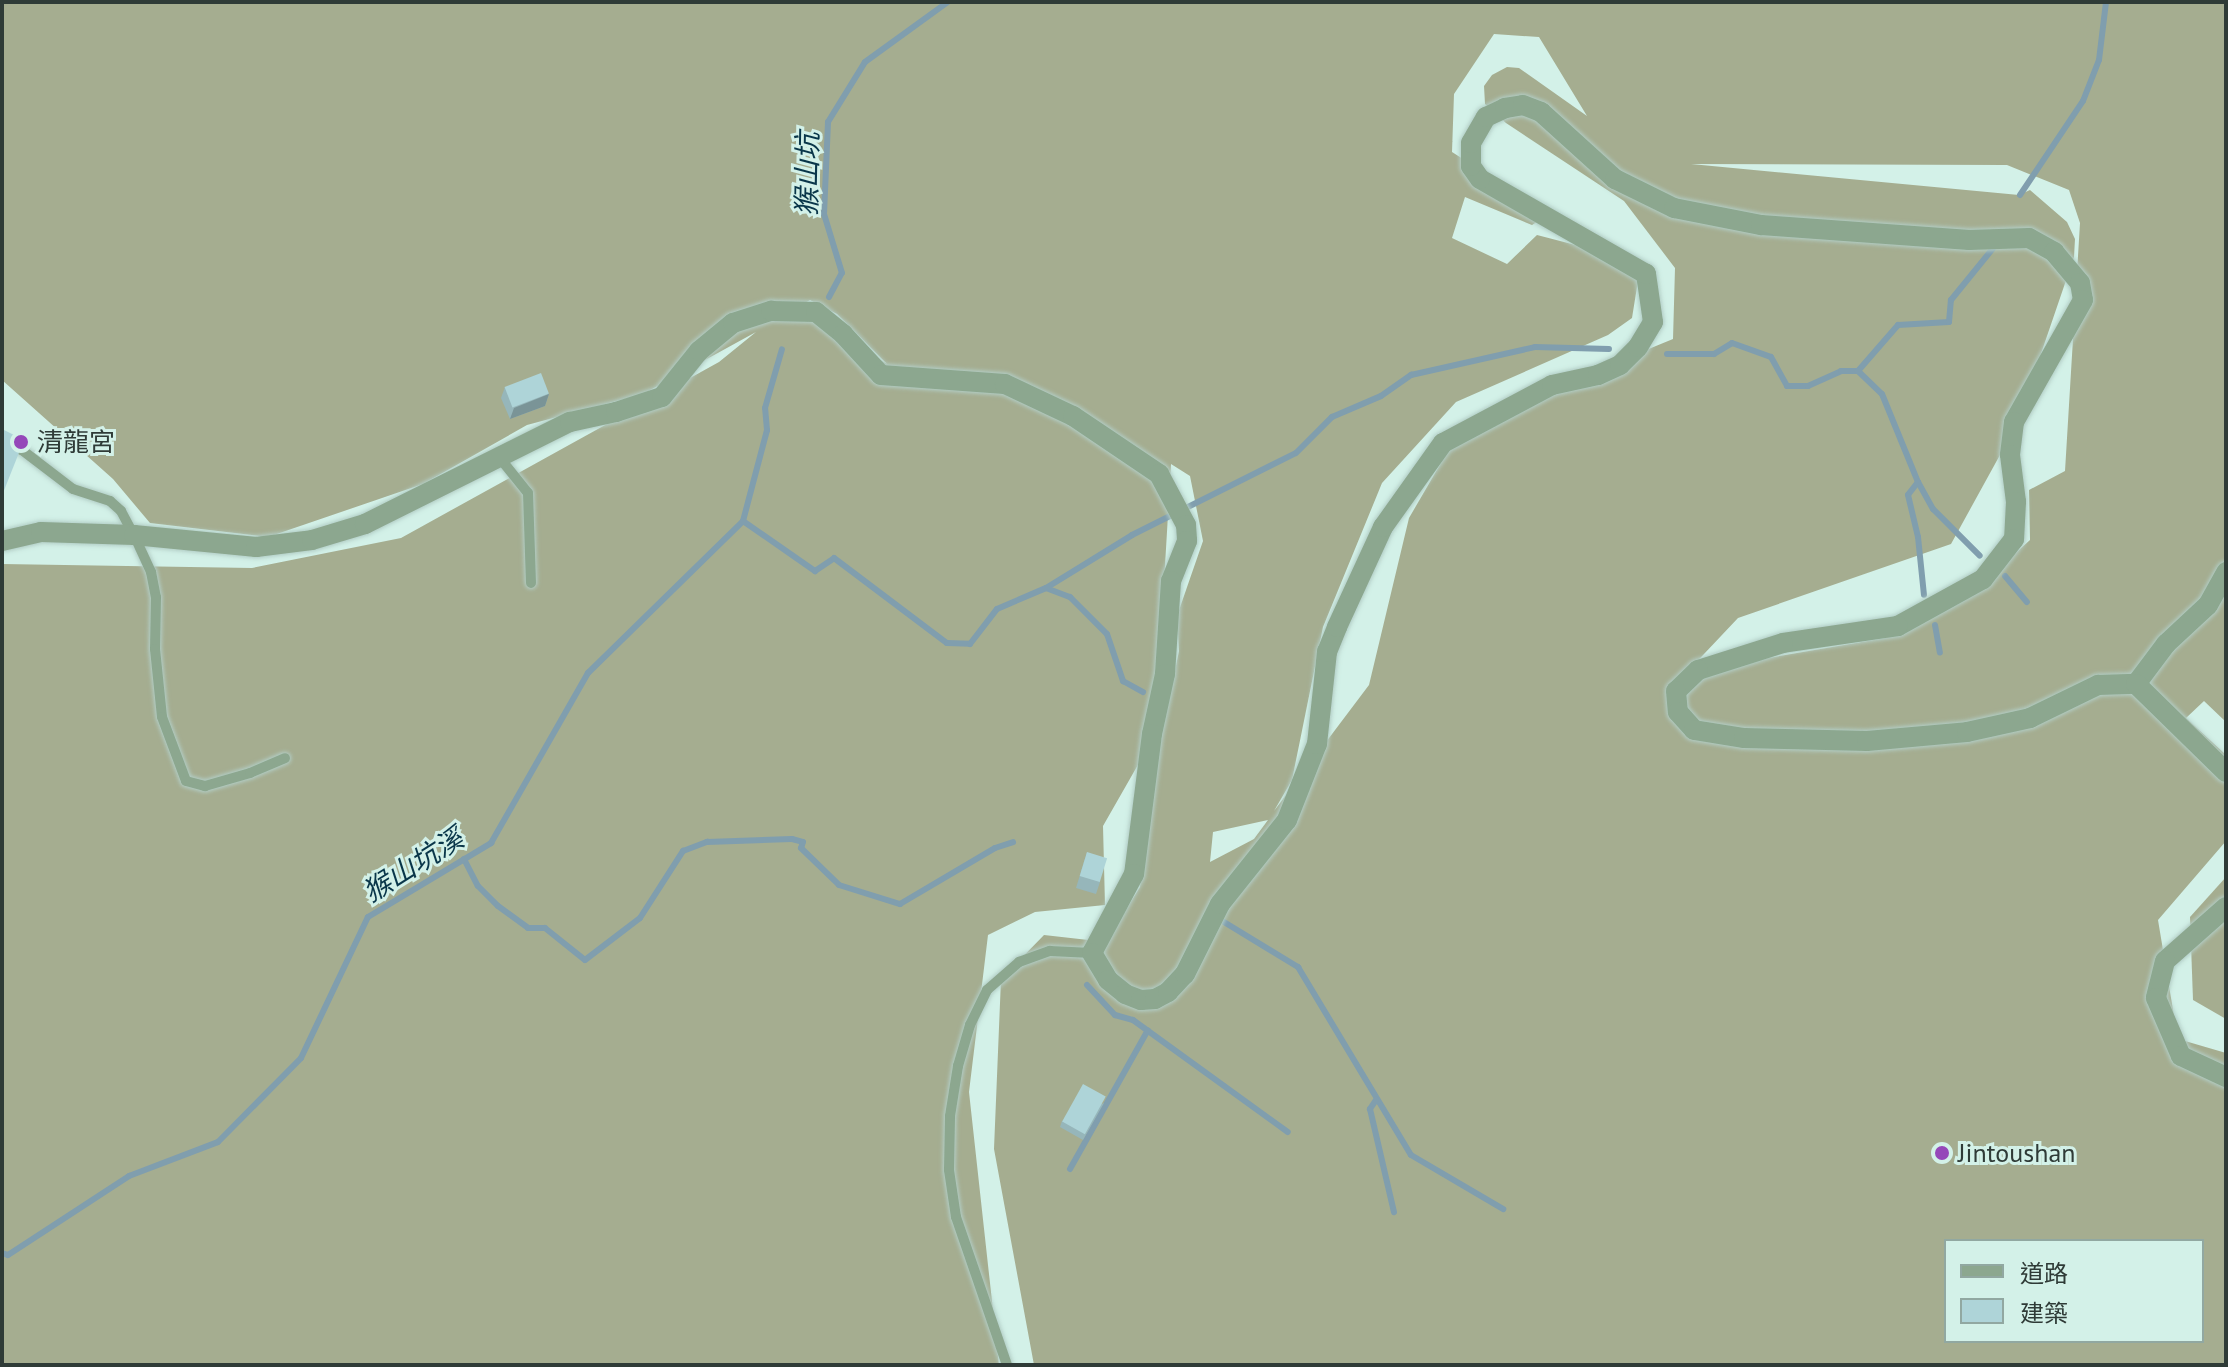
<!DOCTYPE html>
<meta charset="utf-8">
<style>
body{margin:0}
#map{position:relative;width:2228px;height:1367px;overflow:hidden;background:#d3f1e8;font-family:"PT Sans","Noto Sans TC",sans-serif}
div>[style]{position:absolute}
.forest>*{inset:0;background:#a5ad90}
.stream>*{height:6px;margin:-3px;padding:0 3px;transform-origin:3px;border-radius:3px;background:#809eae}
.roads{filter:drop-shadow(0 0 2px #b2cdc5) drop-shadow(0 0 2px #b2cdc5)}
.lane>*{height:10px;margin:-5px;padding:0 5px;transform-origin:5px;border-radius:5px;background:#8ca78f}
.street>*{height:20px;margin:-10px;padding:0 10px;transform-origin:10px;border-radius:10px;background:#8ca78f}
.wall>*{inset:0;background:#96b6ba}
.shaded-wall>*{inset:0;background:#7a9497}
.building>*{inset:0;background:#aed4d8;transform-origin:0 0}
.dots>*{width:22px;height:22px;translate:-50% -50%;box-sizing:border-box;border:4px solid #d3f1e8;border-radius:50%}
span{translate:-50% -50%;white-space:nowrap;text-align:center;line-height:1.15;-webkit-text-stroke:6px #d3f1e8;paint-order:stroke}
.poi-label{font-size:26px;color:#2f3b37}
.left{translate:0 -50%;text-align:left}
.water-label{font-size:28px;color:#093649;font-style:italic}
.frame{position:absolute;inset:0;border:4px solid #2f3b37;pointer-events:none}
.legend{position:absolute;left:1944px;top:1239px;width:260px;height:104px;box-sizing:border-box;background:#d3f1e8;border:2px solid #91a8a1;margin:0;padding:10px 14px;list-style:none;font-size:24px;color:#2f3b37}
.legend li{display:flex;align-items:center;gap:16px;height:40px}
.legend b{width:40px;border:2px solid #91a8a1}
</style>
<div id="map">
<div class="forest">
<div style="clip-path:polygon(evenodd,2px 2px,2226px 2px,2226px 722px,2204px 701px,2186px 718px,2226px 755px,2226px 841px,2158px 920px,2174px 1016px,2185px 1041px,2226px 1053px,2226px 1365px,1034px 1365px,994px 1149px,1001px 979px,1044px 935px,1106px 942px,1140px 887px,1152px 785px,1179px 651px,1177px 616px,1203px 541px,1190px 476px,1171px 464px,1155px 735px,1103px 826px,1105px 905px,1035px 912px,988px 935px,969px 1092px,999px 1365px,2px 1365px,2px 564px,252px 568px,401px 538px,719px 362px,756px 332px,643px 394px,527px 425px,423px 484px,268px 537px,150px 523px,113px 479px,2px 380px,2px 2px,1494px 34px,1539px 37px,1587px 116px,1519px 68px,1507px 67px,1492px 75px,1484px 86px,1485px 104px,1506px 123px,1624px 201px,1675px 268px,1673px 339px,1463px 425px,1409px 518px,1369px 685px,1274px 811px,1292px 780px,1323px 627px,1382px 483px,1456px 402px,1608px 335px,1632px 318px,1641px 262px,1537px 235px,1507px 264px,1452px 238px,1465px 197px,1532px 225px,1549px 214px,1452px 152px,1454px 94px,1494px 34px,2px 2px,1691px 164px,2007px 165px,2069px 190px,2080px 223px,2065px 471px,2029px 490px,2030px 540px,1963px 601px,1885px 638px,1687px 672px,1738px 618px,1951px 544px,2017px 424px,2074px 257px,2075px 239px,2067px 222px,2030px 190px,2019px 195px,1691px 164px,2px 2px,810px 300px,837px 314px,887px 364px,798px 311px,772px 322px,810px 300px,2px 2px,1268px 820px,1254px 839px,1210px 862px,1213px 832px,1268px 820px,2px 2px,1946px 1241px,2202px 1241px,2202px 1341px,1946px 1341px,1946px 1241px)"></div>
<div style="clip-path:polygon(2226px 877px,2226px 1019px,2193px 1000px,2190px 917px)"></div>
</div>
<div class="stream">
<div style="left:2020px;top:195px;width:113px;rotate:-56.2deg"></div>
<div style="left:2083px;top:101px;width:44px;rotate:-68.7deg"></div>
<div style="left:2099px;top:60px;width:58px;rotate:-83.1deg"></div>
<div style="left:829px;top:297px;width:27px;rotate:-62deg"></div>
<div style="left:842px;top:273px;width:62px;rotate:-107deg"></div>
<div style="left:824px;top:214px;width:92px;rotate:-87.5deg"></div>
<div style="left:828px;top:122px;width:70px;rotate:-58.3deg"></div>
<div style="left:865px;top:62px;width:102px;rotate:-35.9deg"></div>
<div style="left:1667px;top:354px;width:47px"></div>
<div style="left:1714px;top:354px;width:21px;rotate:-31deg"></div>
<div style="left:1732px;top:343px;width:41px;rotate:19.7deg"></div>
<div style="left:1771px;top:357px;width:33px;rotate:61deg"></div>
<div style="left:1787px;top:386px;width:21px"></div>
<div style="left:1808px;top:386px;width:36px;rotate:-24deg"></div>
<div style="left:1841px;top:371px;width:17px"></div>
<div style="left:1858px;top:371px;width:61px;rotate:-49deg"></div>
<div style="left:1898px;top:325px;width:51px;rotate:-3.4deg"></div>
<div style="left:1949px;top:322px;width:22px;rotate:-85deg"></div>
<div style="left:1951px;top:300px;width:68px;rotate:-50.9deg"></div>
<div style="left:1858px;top:371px;width:33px;rotate:44deg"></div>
<div style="left:1882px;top:394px;width:95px;rotate:67.8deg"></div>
<div style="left:1918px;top:482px;width:16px;rotate:128deg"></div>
<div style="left:1908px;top:495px;width:43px;rotate:76.6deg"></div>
<div style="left:1918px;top:537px;width:58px;rotate:84.1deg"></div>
<div style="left:1918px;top:482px;width:31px;rotate:61deg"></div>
<div style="left:1933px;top:509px;width:66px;rotate:45deg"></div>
<div style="left:743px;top:521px;width:88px;rotate:34.8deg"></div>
<div style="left:815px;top:571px;width:23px;rotate:-34deg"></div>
<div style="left:834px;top:558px;width:141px;rotate:37deg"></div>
<div style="left:947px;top:643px;width:23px;rotate:2deg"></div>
<div style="left:970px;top:644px;width:44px;rotate:-52.4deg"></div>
<div style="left:997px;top:609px;width:53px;rotate:-23.2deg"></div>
<div style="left:1046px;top:588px;width:26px;rotate:21deg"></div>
<div style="left:1070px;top:597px;width:52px;rotate:45deg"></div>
<div style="left:1107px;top:634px;width:50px;rotate:71.2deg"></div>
<div style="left:1123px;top:681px;width:23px;rotate:29deg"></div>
<div style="left:743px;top:521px;width:94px;rotate:-75.2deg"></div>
<div style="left:767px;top:430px;width:22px;rotate:-95deg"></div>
<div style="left:765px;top:408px;width:61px;rotate:-73.9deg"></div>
<div style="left:2005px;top:576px;width:34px;rotate:50deg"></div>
<div style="left:1046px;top:588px;width:101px;rotate:-31.6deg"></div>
<div style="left:1132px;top:535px;width:183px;rotate:-26.6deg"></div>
<div style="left:1296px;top:453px;width:51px;rotate:-45deg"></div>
<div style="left:1332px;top:417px;width:53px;rotate:-23.2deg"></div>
<div style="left:1381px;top:396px;width:37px;rotate:-35deg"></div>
<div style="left:1411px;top:375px;width:127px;rotate:-12.7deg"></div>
<div style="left:1535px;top:347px;width:74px;rotate:1.5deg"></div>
<div style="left:1935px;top:625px;width:28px;rotate:80deg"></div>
<div style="left:464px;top:859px;width:30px;rotate:63deg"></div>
<div style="left:478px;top:886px;width:28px;rotate:45deg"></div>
<div style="left:498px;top:906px;width:37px;rotate:36deg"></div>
<div style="left:528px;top:928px;width:17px"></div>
<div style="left:545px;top:928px;width:51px;rotate:38.7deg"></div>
<div style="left:585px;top:960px;width:69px;rotate:-37.4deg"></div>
<div style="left:640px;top:918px;width:80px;rotate:-57.3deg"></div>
<div style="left:683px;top:851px;width:26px;rotate:-21deg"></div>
<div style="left:707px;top:842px;width:85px;rotate:-2deg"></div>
<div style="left:792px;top:839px;width:11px;rotate:15deg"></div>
<div style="left:803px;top:842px;width:6px;rotate:108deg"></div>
<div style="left:801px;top:848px;width:53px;rotate:44.2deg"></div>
<div style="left:839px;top:885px;width:64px;rotate:17.3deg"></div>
<div style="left:900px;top:904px;width:110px;rotate:-30.5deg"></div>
<div style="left:995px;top:848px;width:19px;rotate:-18deg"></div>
<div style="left:1224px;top:922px;width:87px;rotate:31.3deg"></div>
<div style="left:1298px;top:967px;width:219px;rotate:59deg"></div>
<div style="left:1411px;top:1155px;width:107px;rotate:30.4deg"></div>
<div style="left:1087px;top:985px;width:41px;rotate:47deg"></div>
<div style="left:1115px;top:1015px;width:19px;rotate:16deg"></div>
<div style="left:1133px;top:1020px;width:191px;rotate:35.9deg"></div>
<div style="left:1376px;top:1100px;width:11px;rotate:124deg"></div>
<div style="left:1370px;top:1109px;width:106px;rotate:76.9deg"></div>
<div style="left:1070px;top:1169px;width:159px;rotate:-60.7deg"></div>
<div style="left:2px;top:1253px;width:6px;rotate:18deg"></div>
<div style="left:8px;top:1255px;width:145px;rotate:-33.1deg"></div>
<div style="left:129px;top:1176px;width:95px;rotate:-20.9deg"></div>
<div style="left:218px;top:1142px;width:118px;rotate:-45.3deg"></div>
<div style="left:301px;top:1058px;width:156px;rotate:-64.6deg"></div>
<div style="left:368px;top:917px;width:144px;rotate:-31deg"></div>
<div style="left:491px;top:843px;width:196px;rotate:-60.3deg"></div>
<div style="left:588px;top:673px;width:217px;rotate:-44.4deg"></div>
</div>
<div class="roads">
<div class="lane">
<div style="left:2px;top:442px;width:22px;rotate:22deg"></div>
<div style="left:22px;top:450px;width:64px;rotate:37.4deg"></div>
<div style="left:73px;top:489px;width:39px;rotate:18deg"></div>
<div style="left:110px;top:501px;width:15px;rotate:42deg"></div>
<div style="left:121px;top:511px;width:27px;rotate:62deg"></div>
<div style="left:134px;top:535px;width:41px;rotate:65.3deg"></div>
<div style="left:151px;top:572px;width:25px;rotate:79deg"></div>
<div style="left:156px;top:597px;width:52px;rotate:91.1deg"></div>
<div style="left:155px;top:649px;width:68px;rotate:84.1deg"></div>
<div style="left:162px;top:717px;width:68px;rotate:69.4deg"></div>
<div style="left:186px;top:781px;width:20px;rotate:15deg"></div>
<div style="left:205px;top:786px;width:47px;rotate:-16.1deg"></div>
<div style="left:250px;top:773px;width:38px;rotate:-23deg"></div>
<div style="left:499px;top:457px;width:46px;rotate:51.1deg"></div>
<div style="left:528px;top:493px;width:90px;rotate:88.1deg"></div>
<div style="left:1007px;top:1365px;width:157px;rotate:-109deg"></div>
<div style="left:956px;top:1217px;width:48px;rotate:-98.5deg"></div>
<div style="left:949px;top:1170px;width:54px;rotate:-88.9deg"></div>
<div style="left:950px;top:1116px;width:51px;rotate:-80.9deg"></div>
<div style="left:958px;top:1066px;width:43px;rotate:-73.7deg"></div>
<div style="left:970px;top:1025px;width:39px;rotate:-64deg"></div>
<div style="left:987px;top:990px;width:43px;rotate:-41.2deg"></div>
<div style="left:1019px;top:962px;width:33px;rotate:-20deg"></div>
<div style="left:1050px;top:951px;width:42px;rotate:2.7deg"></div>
</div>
<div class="street">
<div style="left:2px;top:541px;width:40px;rotate:-13deg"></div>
<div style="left:41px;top:532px;width:93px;rotate:1.8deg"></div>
<div style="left:134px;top:535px;width:123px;rotate:5.6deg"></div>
<div style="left:256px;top:547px;width:56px;rotate:-7.1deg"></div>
<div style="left:312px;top:540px;width:55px;rotate:-16.8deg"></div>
<div style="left:365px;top:524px;width:229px;rotate:-26.5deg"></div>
<div style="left:570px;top:422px;width:47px;rotate:-12.3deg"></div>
<div style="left:616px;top:412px;width:48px;rotate:-18.1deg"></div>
<div style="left:662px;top:397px;width:59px;rotate:-51.2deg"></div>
<div style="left:699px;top:351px;width:44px;rotate:-39.5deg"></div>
<div style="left:733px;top:323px;width:40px;rotate:-18deg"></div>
<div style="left:771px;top:311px;width:45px;rotate:1.3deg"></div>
<div style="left:816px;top:312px;width:35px;rotate:39deg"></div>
<div style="left:843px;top:334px;width:56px;rotate:47.2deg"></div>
<div style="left:881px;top:375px;width:124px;rotate:4.2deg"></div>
<div style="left:1005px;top:384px;width:75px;rotate:25.2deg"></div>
<div style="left:1073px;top:416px;width:104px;rotate:34deg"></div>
<div style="left:1159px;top:474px;width:58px;rotate:62.1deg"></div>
<div style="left:1186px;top:525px;width:16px;rotate:86deg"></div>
<div style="left:1187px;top:541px;width:43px;rotate:111.8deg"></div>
<div style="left:1171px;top:581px;width:93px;rotate:93.7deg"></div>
<div style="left:1165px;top:674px;width:61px;rotate:102.2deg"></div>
<div style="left:1152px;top:734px;width:141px;rotate:97.3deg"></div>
<div style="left:1134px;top:874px;width:89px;rotate:118deg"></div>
<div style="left:1092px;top:953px;width:31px;rotate:59deg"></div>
<div style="left:1108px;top:980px;width:22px;rotate:39deg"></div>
<div style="left:1125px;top:994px;width:17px;rotate:21deg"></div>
<div style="left:1141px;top:1000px;width:14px;rotate:-4deg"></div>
<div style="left:1155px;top:999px;width:15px;rotate:-28deg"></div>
<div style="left:1168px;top:992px;width:25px;rotate:-47deg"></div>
<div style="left:1185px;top:974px;width:78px;rotate:-63.4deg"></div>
<div style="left:1220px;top:904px;width:107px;rotate:-51.4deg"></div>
<div style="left:1287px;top:820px;width:82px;rotate:-68.5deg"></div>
<div style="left:1317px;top:744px;width:93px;rotate:-83.8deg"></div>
<div style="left:1327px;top:652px;width:27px;rotate:-68deg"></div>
<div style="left:1337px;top:627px;width:110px;rotate:-65.3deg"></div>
<div style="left:1383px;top:527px;width:103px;rotate:-54.5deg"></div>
<div style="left:1443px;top:443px;width:123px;rotate:-28deg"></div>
<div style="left:1552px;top:385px;width:47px;rotate:-12.3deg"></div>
<div style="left:1598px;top:375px;width:24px;rotate:-24deg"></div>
<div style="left:1620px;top:365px;width:25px;rotate:-45deg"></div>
<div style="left:1638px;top:347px;width:29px;rotate:-59deg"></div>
<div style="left:1653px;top:322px;width:49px;rotate:-98.3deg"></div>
<div style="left:1646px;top:274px;width:191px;rotate:-150.2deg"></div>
<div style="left:1480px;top:179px;width:16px;rotate:-125deg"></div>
<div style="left:1471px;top:166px;width:23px;rotate:-90deg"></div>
<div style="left:1471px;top:143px;width:30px;rotate:-60deg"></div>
<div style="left:1486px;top:117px;width:21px;rotate:-25deg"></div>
<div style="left:1505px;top:108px;width:18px;rotate:-9deg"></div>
<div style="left:1523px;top:105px;width:19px;rotate:21deg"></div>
<div style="left:1541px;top:112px;width:100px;rotate:42.2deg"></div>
<div style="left:1615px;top:179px;width:66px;rotate:26.2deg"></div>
<div style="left:1674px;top:208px;width:89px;rotate:11.1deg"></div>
<div style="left:1761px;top:225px;width:209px;rotate:4.1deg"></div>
<div style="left:1969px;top:240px;width:60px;rotate:-1.9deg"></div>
<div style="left:2029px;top:238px;width:29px;rotate:29deg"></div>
<div style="left:2054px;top:252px;width:40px;rotate:50deg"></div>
<div style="left:2080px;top:283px;width:17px;rotate:80deg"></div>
<div style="left:2083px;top:300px;width:140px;rotate:119.5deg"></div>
<div style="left:2014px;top:422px;width:33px;rotate:97deg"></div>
<div style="left:2010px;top:455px;width:47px;rotate:82.7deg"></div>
<div style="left:2016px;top:502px;width:37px;rotate:93deg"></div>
<div style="left:2014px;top:539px;width:51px;rotate:127.8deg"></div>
<div style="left:1983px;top:579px;width:97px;rotate:151.1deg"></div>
<div style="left:1898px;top:626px;width:116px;rotate:171.6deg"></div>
<div style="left:1783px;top:643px;width:89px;rotate:162.4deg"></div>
<div style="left:1698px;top:670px;width:30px;rotate:136deg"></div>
<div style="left:1676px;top:691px;width:21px;rotate:85deg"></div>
<div style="left:1678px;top:712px;width:24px;rotate:48deg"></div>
<div style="left:1694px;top:730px;width:51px;rotate:9.1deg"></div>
<div style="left:1744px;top:738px;width:123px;rotate:1.4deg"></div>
<div style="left:1867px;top:741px;width:100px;rotate:-5.1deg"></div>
<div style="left:1967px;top:732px;width:65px;rotate:-12.5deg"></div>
<div style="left:2030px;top:718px;width:76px;rotate:-25.9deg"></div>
<div style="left:2098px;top:685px;width:38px;rotate:-2deg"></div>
<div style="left:2136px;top:684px;width:50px;rotate:-53.1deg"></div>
<div style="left:2166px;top:644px;width:57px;rotate:-42.9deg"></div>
<div style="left:2208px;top:605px;width:38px;rotate:-61deg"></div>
<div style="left:2136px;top:684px;width:126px;rotate:44.4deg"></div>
<div style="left:2226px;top:907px;width:81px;rotate:138.5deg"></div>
<div style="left:2165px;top:961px;width:38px;rotate:104deg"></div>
<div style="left:2156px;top:998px;width:63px;rotate:66.7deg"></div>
<div style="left:2181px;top:1056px;width:50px;rotate:25deg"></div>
</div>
</div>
<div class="wall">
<div style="clip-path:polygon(505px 387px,549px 394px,545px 406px,510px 419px,501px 398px)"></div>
<div style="clip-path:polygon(1087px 852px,1100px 882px,1096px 894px,1076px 888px)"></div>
<div style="clip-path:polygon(1104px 1103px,1083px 1140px,1060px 1127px,1062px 1121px)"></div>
</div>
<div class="shaded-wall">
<div style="clip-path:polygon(549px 394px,545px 406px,510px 419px,514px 408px)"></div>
</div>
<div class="building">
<div style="left:541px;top:373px;width:22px;height:39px;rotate:69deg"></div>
<div style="clip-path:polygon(2px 429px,24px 440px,3px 493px,2px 493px)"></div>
<div style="left:1087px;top:852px;width:21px;height:25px;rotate:17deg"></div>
<div style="left:1083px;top:1084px;width:26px;height:43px;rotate:29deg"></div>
</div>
<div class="dots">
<div style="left:21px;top:442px;background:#9548b9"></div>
<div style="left:1942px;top:1153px;background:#9548b9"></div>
</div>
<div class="poi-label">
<span class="left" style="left:37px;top:442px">清龍宮</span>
<span class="left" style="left:1958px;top:1153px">Jintoushan</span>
</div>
<div class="water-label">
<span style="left:807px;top:174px;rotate:-89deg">猴山坑</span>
<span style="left:413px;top:865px;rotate:-32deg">猴山坑溪</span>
</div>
<div class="frame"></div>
<ul class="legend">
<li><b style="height:10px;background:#8ca78f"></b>道路</li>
<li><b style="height:22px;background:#aed4d8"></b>建築</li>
</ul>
</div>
